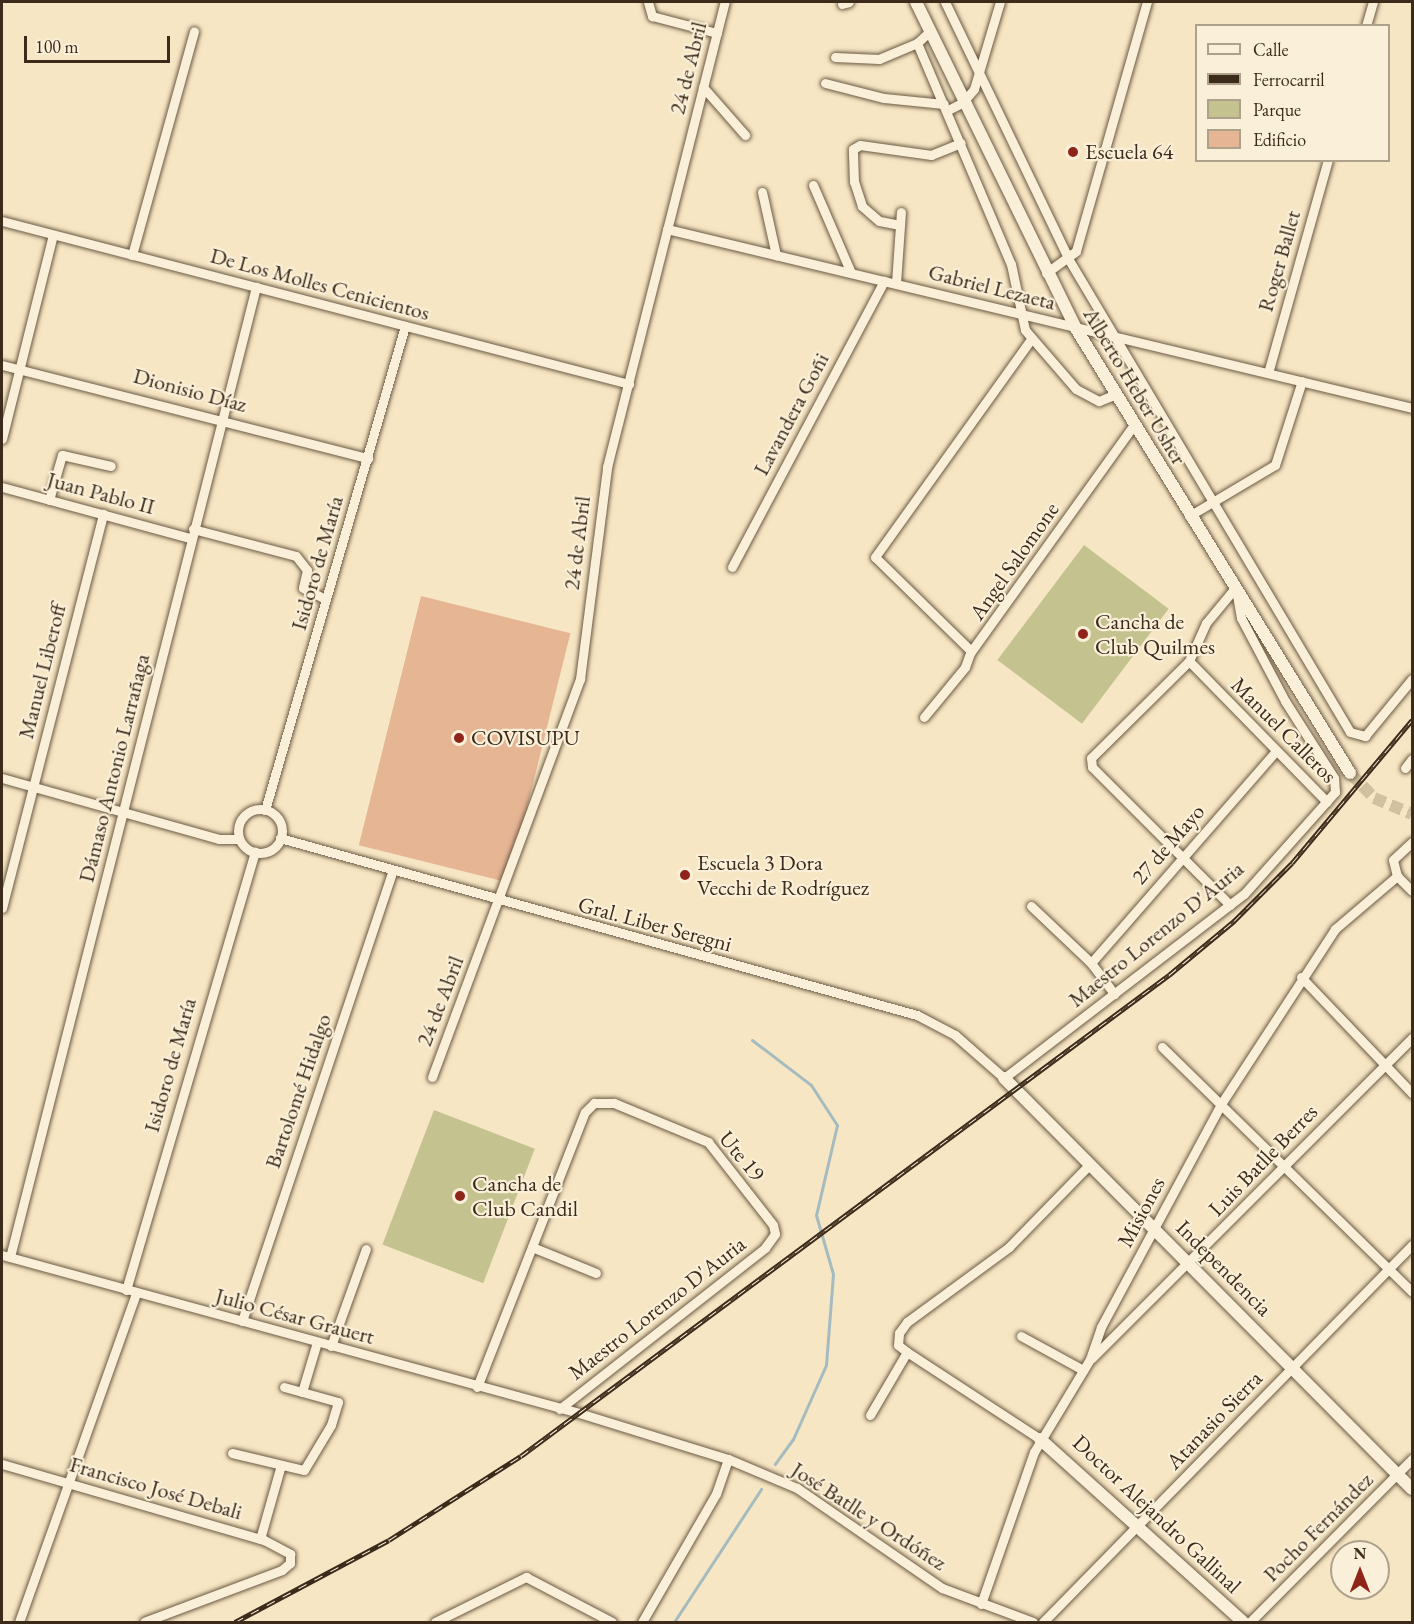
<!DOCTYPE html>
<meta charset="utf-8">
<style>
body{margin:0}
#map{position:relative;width:1414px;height:1624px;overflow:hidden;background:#f7e6c3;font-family:"EB Garamond",serif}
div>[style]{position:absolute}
.green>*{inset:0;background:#c4c38f;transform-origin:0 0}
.stream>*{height:3px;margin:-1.5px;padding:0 1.5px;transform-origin:1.5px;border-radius:1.5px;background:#a4bcbf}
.building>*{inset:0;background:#e6b594;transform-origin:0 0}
.secondary-tunnel>*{height:12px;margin-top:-6px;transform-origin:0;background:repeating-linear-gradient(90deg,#d2c1a1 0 12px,transparent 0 18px)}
.roads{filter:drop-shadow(0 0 2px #6b5a44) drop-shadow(0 0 2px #6b5a44)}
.street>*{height:9px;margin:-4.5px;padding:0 4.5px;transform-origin:4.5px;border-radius:4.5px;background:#faefd8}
.street>.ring{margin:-4.5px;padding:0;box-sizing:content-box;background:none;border:9px solid #faefd8;border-radius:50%}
.secondary>*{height:12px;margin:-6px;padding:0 6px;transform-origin:6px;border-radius:6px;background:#faefd8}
.rail>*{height:5px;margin-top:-2.5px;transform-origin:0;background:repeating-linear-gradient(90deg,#faefd8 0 9px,#3c2b1a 0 18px);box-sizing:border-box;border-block:2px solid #3c2b1a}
.dots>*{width:16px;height:16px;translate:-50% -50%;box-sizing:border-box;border:3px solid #faefd8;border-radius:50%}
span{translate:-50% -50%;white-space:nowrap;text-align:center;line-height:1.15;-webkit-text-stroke:4.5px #faefd8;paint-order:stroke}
.street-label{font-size:22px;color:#3c2b1a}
.poi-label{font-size:22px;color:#3c2b1a}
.left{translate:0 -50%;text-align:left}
.frame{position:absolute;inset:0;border:3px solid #3c2b1a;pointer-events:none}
.legend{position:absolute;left:1195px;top:24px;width:195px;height:138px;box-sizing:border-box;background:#faefd8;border:2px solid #aea18c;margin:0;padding:8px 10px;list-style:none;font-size:18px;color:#3c2b1a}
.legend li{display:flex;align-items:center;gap:12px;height:30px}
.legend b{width:30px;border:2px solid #aea18c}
.north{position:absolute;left:1330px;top:1540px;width:60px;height:60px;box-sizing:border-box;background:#faefd8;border:2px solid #aea18c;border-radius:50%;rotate:0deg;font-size:16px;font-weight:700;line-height:24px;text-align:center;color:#3c2b1a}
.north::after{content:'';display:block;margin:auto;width:21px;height:27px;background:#8f2418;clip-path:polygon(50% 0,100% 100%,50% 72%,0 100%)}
.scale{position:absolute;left:24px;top:36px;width:146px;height:27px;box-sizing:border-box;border:3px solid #3c2b1a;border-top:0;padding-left:8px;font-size:18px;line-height:21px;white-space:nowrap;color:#3c2b1a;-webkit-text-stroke:4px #faefd8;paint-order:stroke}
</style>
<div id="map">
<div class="green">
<div style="left:1084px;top:545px;width:106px;height:144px;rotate:37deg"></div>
<div style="left:434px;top:1110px;width:108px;height:144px;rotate:21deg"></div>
</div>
<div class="stream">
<div style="left:752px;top:1040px;width:74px;rotate:37.3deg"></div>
<div style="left:811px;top:1085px;width:48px;rotate:57deg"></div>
<div style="left:837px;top:1125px;width:92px;rotate:103.1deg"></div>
<div style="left:816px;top:1215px;width:61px;rotate:73.9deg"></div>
<div style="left:833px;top:1274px;width:91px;rotate:94.4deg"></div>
<div style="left:826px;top:1365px;width:81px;rotate:114deg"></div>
<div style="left:793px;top:1439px;width:31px;rotate:126deg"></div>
<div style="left:674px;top:1622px;width:159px;rotate:-56.8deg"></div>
</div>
<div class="building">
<div style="left:421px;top:596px;width:154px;height:257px;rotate:14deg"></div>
</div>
<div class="secondary-tunnel">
<div style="left:1350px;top:773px;width:35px;rotate:46deg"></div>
<div style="left:1374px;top:798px;width:41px;rotate:22.8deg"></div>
</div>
<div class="roads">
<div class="street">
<div style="left:648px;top:2px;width:15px;rotate:74deg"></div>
<div style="left:652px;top:16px;width:67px;rotate:14.7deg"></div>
<div style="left:945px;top:2px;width:286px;rotate:64.3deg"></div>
<div style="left:1069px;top:260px;width:549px;rotate:59.23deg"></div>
<div style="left:1350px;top:732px;width:16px;rotate:15deg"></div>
<div style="left:1365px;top:736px;width:74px;rotate:-50.5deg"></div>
<div style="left:842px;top:4px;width:7px;rotate:-16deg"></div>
<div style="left:1366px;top:26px;width:25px;rotate:-74deg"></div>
<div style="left:930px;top:31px;width:18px;rotate:137deg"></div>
<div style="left:917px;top:43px;width:240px;rotate:67deg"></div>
<div style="left:1011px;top:264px;width:67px;rotate:78deg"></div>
<div style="left:1025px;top:330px;width:78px;rotate:49.2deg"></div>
<div style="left:1076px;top:389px;width:26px;rotate:28deg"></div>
<div style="left:1099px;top:401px;width:16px;rotate:-22deg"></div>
<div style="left:835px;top:57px;width:44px;rotate:2.6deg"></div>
<div style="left:879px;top:59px;width:41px;rotate:-22.8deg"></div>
<div style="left:825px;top:83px;width:61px;rotate:14.3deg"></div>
<div style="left:884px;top:98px;width:60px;rotate:5.7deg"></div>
<div style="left:703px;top:87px;width:64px;rotate:48.8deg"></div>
<div style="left:948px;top:110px;width:16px;rotate:-27deg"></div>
<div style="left:962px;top:103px;width:18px;rotate:-49deg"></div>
<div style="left:974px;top:89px;width:91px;rotate:-73.4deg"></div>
<div style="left:813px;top:185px;width:96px;rotate:66.6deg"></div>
<div style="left:762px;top:192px;width:65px;rotate:77.5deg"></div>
<div style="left:2px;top:221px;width:648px;rotate:14.57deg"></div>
<div style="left:900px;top:225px;width:21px;rotate:-169deg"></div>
<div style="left:879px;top:221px;width:23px;rotate:-139deg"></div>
<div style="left:862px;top:206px;width:25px;rotate:-108deg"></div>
<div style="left:854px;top:182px;width:33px;rotate:-92deg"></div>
<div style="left:853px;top:149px;width:8px;rotate:-30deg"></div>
<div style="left:860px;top:145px;width:72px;rotate:8deg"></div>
<div style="left:931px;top:155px;width:32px;rotate:-22deg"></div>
<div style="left:667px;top:229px;width:766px;rotate:13.51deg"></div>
<div style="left:132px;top:255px;width:232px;rotate:-74.5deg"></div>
<div style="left:1046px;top:273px;width:37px;rotate:-36deg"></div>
<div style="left:1076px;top:251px;width:259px;rotate:-74.1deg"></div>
<div style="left:896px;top:283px;width:71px;rotate:-86deg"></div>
<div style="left:2px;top:365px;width:378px;rotate:14.3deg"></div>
<div style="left:1268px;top:373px;width:221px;rotate:-74.3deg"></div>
<div style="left:2px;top:439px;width:210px;rotate:-76deg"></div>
<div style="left:2px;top:487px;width:195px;rotate:15.2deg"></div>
<div style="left:49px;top:500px;width:47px;rotate:-73.9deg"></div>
<div style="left:62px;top:455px;width:50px;rotate:12.7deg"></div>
<div style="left:1189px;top:516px;width:100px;rotate:-30.7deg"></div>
<div style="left:1275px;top:465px;width:88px;rotate:-72.2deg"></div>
<div style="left:193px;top:529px;width:106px;rotate:14.7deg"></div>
<div style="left:296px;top:556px;width:18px;rotate:52deg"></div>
<div style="left:307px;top:570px;width:18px;rotate:103deg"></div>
<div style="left:303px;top:588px;width:25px;rotate:26deg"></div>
<div style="left:732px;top:567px;width:324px;rotate:-62deg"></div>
<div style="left:971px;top:651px;width:134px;rotate:-135.6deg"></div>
<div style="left:875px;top:557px;width:269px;rotate:-54.4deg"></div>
<div style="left:1189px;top:661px;width:197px;rotate:45.6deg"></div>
<div style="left:924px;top:717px;width:65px;rotate:-50.6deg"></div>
<div style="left:965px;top:667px;width:15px;rotate:-70deg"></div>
<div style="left:970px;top:653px;width:279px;rotate:-54.3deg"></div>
<div style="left:1405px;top:768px;width:11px;rotate:-52deg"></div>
<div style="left:2px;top:778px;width:225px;rotate:15.7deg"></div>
<div style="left:219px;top:839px;width:20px"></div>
<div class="ring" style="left:238px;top:809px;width:35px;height:35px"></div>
<div style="left:265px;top:810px;width:504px;rotate:-73.87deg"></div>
<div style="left:280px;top:838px;width:661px;rotate:15.53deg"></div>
<div style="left:917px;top:1015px;width:43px;rotate:27.8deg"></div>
<div style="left:955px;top:1035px;width:65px;rotate:41.3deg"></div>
<div style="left:1004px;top:1078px;width:302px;rotate:-37.5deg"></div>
<div style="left:1244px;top:894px;width:137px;rotate:-48.3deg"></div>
<div style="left:1335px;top:792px;width:14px;rotate:-94deg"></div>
<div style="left:1334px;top:778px;width:91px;rotate:-122.5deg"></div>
<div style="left:1285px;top:701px;width:94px;rotate:-117.9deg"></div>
<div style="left:1241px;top:618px;width:28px;rotate:-100deg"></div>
<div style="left:1412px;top:842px;width:26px;rotate:137deg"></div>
<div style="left:1393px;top:860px;width:16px;rotate:76deg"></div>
<div style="left:1397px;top:876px;width:21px;rotate:45deg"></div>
<div style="left:1230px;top:905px;width:195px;rotate:-135deg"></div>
<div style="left:1092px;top:767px;width:9px;rotate:-96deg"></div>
<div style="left:1091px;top:758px;width:138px;rotate:-44.7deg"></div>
<div style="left:1189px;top:661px;width:42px;rotate:-65.9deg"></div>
<div style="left:1206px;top:623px;width:45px;rotate:-50.4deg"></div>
<div style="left:1031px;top:906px;width:83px;rotate:43.5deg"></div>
<div style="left:1091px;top:963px;width:39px;rotate:53deg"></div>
<div style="left:2px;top:908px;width:407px;rotate:-75.6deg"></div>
<div style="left:1091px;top:963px;width:281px;rotate:-48.9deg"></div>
<div style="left:1301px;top:977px;width:161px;rotate:46.3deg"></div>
<div style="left:1162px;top:1047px;width:350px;rotate:44.4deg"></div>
<div style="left:432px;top:1077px;width:425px;rotate:-69.6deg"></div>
<div style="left:580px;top:679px;width:214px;rotate:-82.7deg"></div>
<div style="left:607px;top:467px;width:480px;rotate:-75.8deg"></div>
<div style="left:532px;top:1247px;width:69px;rotate:22.1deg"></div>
<div style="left:2px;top:1255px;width:598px;rotate:15.31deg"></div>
<div style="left:579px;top:1413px;width:156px;rotate:17.2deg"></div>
<div style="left:728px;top:1459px;width:75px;rotate:22.8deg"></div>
<div style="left:797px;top:1488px;width:176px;rotate:34.6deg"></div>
<div style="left:942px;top:1588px;width:97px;rotate:20.5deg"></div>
<div style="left:10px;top:1257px;width:1001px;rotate:-75.77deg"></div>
<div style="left:126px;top:1290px;width:457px;rotate:-73.6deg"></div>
<div style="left:242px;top:1321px;width:472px;rotate:-71.5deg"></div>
<div style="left:1021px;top:1336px;width:71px;rotate:28.7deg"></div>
<div style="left:331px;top:1346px;width:103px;rotate:-70.2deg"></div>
<div style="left:1092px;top:1358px;width:453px;rotate:-45deg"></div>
<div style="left:477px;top:1387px;width:295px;rotate:-68.6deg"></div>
<div style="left:585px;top:1112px;width:13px;rotate:-45deg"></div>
<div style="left:594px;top:1103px;width:20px"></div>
<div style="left:614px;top:1103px;width:102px;rotate:22.5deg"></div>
<div style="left:708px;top:1142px;width:105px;rotate:51.9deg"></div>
<div style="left:773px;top:1225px;width:9px;rotate:77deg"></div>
<div style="left:775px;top:1234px;width:17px;rotate:126deg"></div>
<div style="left:765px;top:1248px;width:261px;rotate:141.9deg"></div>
<div style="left:302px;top:1392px;width:52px;rotate:-73.3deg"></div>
<div style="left:870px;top:1415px;width:73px;rotate:-59.6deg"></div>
<div style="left:1040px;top:1439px;width:159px;rotate:-146.8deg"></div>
<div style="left:907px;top:1352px;width:11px;rotate:-142deg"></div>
<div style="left:898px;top:1345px;width:12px;rotate:-85deg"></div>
<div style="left:899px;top:1333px;width:14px;rotate:-54deg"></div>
<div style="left:907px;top:1322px;width:127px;rotate:-36.3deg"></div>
<div style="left:1009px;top:1247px;width:116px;rotate:-45.7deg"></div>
<div style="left:232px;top:1453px;width:74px;rotate:13.3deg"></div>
<div style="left:304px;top:1470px;width:52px;rotate:-59deg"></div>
<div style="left:331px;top:1425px;width:24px;rotate:-73deg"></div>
<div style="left:338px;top:1402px;width:56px;rotate:-164.5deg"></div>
<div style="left:2px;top:1464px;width:273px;rotate:16.2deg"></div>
<div style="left:264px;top:1540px;width:30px;rotate:28deg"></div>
<div style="left:290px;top:1554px;width:9px;rotate:90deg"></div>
<div style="left:290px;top:1563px;width:11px;rotate:139deg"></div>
<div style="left:282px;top:1570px;width:147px;rotate:159.4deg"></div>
<div style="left:260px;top:1539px;width:77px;rotate:-74.2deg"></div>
<div style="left:981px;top:1604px;width:161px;rotate:-70.8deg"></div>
<div style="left:1034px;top:1452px;width:109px;rotate:-58.9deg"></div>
<div style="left:1090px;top:1359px;width:34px;rotate:-71deg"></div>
<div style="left:1101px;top:1327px;width:253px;rotate:-61.7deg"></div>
<div style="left:1221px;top:1104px;width:209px;rotate:-56.9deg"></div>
<div style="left:1335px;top:929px;width:82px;rotate:-40.5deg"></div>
<div style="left:19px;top:1622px;width:349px;rotate:-70.4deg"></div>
<div style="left:435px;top:1622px;width:102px;rotate:-26.3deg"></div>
<div style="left:526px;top:1577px;width:97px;rotate:27.6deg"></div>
<div style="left:642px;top:1622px;width:148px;rotate:-60deg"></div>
<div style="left:716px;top:1494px;width:37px;rotate:-71deg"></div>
<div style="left:1043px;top:1622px;width:528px;rotate:-45.61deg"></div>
<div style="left:1250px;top:1622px;width:230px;rotate:-45.2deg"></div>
</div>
<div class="secondary">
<div style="left:916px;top:2px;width:362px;rotate:63.9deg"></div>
<div style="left:1075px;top:327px;width:524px;rotate:58.34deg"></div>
<div style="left:1004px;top:1078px;width:579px;rotate:45.21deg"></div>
<div style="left:1040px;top:1439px;width:273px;rotate:42deg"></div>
</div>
</div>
<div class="rail">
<div style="left:235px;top:1622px;width:174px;rotate:-28deg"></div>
<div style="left:389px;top:1540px;width:156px;rotate:-32.5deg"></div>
<div style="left:521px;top:1456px;width:807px;rotate:-36.59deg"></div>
<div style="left:1169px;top:975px;width:85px;rotate:-39.7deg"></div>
<div style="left:1234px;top:921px;width:82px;rotate:-45deg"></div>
<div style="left:1292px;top:863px;width:187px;rotate:-50deg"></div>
</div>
<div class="dots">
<div style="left:1073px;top:152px;background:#8f2418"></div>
<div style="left:1083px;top:634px;background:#8f2418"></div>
<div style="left:459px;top:738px;background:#8f2418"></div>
<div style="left:685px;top:875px;background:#8f2418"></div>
<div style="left:460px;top:1196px;background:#8f2418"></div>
</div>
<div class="street-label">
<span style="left:688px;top:68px;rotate:-76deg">24 de Abril</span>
<span style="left:1279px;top:261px;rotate:-74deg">Roger Ballet</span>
<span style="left:320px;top:284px;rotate:15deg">De Los Molles Cenicientos</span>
<span style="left:992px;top:287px;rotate:14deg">Gabriel Lezaeta</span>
<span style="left:1135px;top:386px;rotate:59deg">Alberto Heber Usher</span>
<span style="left:190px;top:390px;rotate:15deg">Dionisio Díaz</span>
<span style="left:791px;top:414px;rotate:-62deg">Lavandera Goñi</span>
<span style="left:101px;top:493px;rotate:15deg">Juan Pablo II</span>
<span style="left:577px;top:543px;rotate:-83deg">24 de Abril</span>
<span style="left:1014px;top:561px;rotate:-55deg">Angel Salomone</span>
<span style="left:317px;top:563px;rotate:-74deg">Isidoro de María</span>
<span style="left:42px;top:671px;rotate:-76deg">Manuel Liberoff</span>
<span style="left:1284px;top:730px;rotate:45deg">Manuel Calleros</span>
<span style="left:114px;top:768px;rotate:-76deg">Dámaso Antonio Larrañaga</span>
<span style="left:1168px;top:844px;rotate:-49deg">27 de Mayo</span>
<span style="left:655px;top:924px;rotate:15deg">Gral. Liber Seregni</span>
<span style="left:1156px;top:934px;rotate:-39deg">Maestro Lorenzo D'Auria</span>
<span style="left:440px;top:1001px;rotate:-69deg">24 de Abril</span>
<span style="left:170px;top:1065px;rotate:-74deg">Isidoro de María</span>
<span style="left:298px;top:1091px;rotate:-71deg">Bartolomé Hidalgo</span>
<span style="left:742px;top:1156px;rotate:50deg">Ute 19</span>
<span style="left:1263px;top:1160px;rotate:-46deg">Luis Batlle Berres</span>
<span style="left:1141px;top:1212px;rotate:-62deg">Misiones</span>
<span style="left:1224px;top:1268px;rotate:45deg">Independencia</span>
<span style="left:657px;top:1308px;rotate:-38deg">Maestro Lorenzo D'Auria</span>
<span style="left:295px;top:1316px;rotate:15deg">Julio César Grauert</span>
<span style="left:1214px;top:1420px;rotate:-46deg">Atanasio Sierra</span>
<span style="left:156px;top:1488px;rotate:16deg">Francisco José Debali</span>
<span style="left:1157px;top:1514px;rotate:43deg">Doctor Alejandro Gallinal</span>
<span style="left:869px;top:1516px;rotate:33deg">José Batlle y Ordóñez</span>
<span style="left:1318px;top:1527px;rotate:-45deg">Pocho Fernández</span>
</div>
<div class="poi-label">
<span class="left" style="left:1085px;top:152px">Escuela 64</span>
<span class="left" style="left:1095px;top:634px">Cancha de<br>Club Quilmes</span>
<span class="left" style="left:471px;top:738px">COVISUPU</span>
<span class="left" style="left:697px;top:875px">Escuela 3 Dora<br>Vecchi de Rodríguez</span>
<span class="left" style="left:472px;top:1196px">Cancha de<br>Club Candil</span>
</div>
<div class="frame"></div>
<ul class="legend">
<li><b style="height:8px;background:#faefd8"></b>Calle</li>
<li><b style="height:8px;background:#3c2b1a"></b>Ferrocarril</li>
<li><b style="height:16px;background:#c4c38f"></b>Parque</li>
<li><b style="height:16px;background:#e6b594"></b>Edificio</li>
</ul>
<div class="north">N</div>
<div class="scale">100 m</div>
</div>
